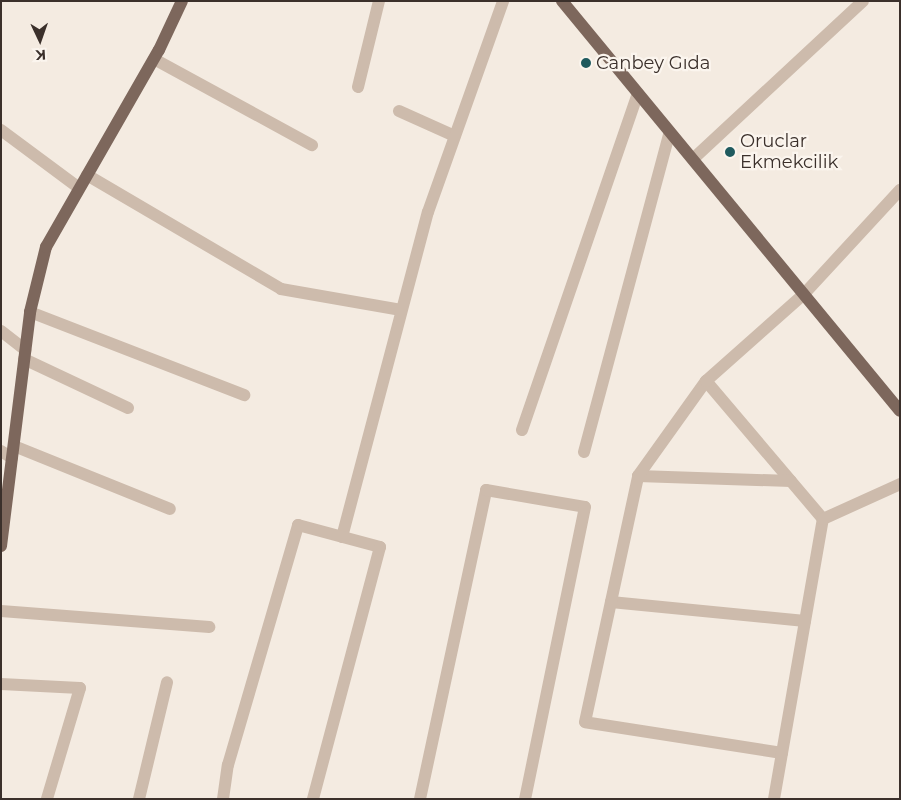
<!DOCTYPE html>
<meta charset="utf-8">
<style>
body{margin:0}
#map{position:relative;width:901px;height:800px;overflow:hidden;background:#f4ebe1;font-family:Montserrat,sans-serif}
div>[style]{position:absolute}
.minor>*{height:12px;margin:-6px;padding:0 6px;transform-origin:6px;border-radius:6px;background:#cdbbac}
.major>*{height:12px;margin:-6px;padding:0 6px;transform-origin:6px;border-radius:6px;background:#7d675c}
.dots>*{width:14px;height:14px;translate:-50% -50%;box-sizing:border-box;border:2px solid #fbf5ee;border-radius:50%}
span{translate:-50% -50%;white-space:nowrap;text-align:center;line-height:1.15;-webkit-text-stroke:4.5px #fbf5ee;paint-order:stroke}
.poi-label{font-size:18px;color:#3b302b}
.left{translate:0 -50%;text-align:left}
.frame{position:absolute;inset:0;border:2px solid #3b302b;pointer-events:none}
.north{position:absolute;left:15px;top:15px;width:50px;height:50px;-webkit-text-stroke:4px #fbf5ee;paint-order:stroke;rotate:177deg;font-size:14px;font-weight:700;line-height:20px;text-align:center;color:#3b302b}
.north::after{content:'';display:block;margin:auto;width:18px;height:22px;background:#3b302b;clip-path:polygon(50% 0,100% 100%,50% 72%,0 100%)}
</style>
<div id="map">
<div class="minor">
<div style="left:154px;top:59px;width:180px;rotate:28.6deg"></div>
<div style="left:358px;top:87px;width:89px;rotate:-76.3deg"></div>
<div style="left:399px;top:111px;width:61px;rotate:24.1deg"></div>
<div style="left:1px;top:130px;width:97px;rotate:36.6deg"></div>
<div style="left:693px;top:159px;width:232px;rotate:-42.9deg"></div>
<div style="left:87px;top:175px;width:225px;rotate:30.4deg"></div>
<div style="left:281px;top:289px;width:122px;rotate:9.9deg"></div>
<div style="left:30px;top:312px;width:230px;rotate:21.2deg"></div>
<div style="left:1px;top:331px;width:31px;rotate:38deg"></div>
<div style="left:24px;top:359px;width:115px;rotate:25.2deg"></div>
<div style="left:706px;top:381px;width:181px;rotate:49.7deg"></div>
<div style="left:522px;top:430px;width:356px;rotate:-71deg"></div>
<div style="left:14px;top:446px;width:168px;rotate:22deg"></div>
<div style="left:1px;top:451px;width:13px;rotate:32deg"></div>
<div style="left:584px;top:452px;width:331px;rotate:-75deg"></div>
<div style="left:638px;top:476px;width:153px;rotate:1.9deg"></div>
<div style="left:342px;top:537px;width:336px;rotate:-75.2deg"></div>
<div style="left:428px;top:212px;width:224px;rotate:-70.4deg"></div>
<div style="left:611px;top:602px;width:195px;rotate:5.6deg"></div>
<div style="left:1px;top:611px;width:209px;rotate:4.4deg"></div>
<div style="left:1px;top:684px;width:79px;rotate:2.9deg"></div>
<div style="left:80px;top:688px;width:116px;rotate:106.6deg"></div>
<div style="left:782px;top:753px;width:199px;rotate:-171.1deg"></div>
<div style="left:585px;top:722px;width:252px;rotate:-77.8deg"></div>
<div style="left:638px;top:476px;width:117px;rotate:-54.4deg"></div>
<div style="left:706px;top:381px;width:131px;rotate:-41.6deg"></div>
<div style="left:804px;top:294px;width:142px;rotate:-47.3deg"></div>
<div style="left:139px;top:799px;width:120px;rotate:-76.5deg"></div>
<div style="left:223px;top:799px;width:34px;rotate:-82deg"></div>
<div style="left:228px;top:765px;width:250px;rotate:-73.7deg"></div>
<div style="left:298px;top:525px;width:85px;rotate:15deg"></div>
<div style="left:380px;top:547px;width:261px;rotate:104.9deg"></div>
<div style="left:420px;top:799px;width:316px;rotate:-77.9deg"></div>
<div style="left:486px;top:490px;width:100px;rotate:9.7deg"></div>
<div style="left:585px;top:507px;width:298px;rotate:101.6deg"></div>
<div style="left:774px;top:799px;width:284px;rotate:-80.1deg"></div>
<div style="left:823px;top:519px;width:85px;rotate:-24.4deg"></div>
</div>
<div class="major">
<div style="left:562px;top:1px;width:531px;rotate:50.5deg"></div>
<div style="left:1px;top:546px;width:236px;rotate:-82.9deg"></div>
<div style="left:30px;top:312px;width:67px;rotate:-76.2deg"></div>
<div style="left:46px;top:247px;width:227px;rotate:-60.2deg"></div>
<div style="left:159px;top:50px;width:54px;rotate:-64.9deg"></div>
</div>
<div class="dots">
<div style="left:586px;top:63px;background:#1f5a5e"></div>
<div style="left:730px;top:152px;background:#1f5a5e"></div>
</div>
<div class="poi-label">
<span class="left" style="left:596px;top:63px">Canbey Gıda</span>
<span class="left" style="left:740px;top:152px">Oruclar<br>Ekmekcilik</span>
</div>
<div class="frame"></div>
<div class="north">K</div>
</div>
